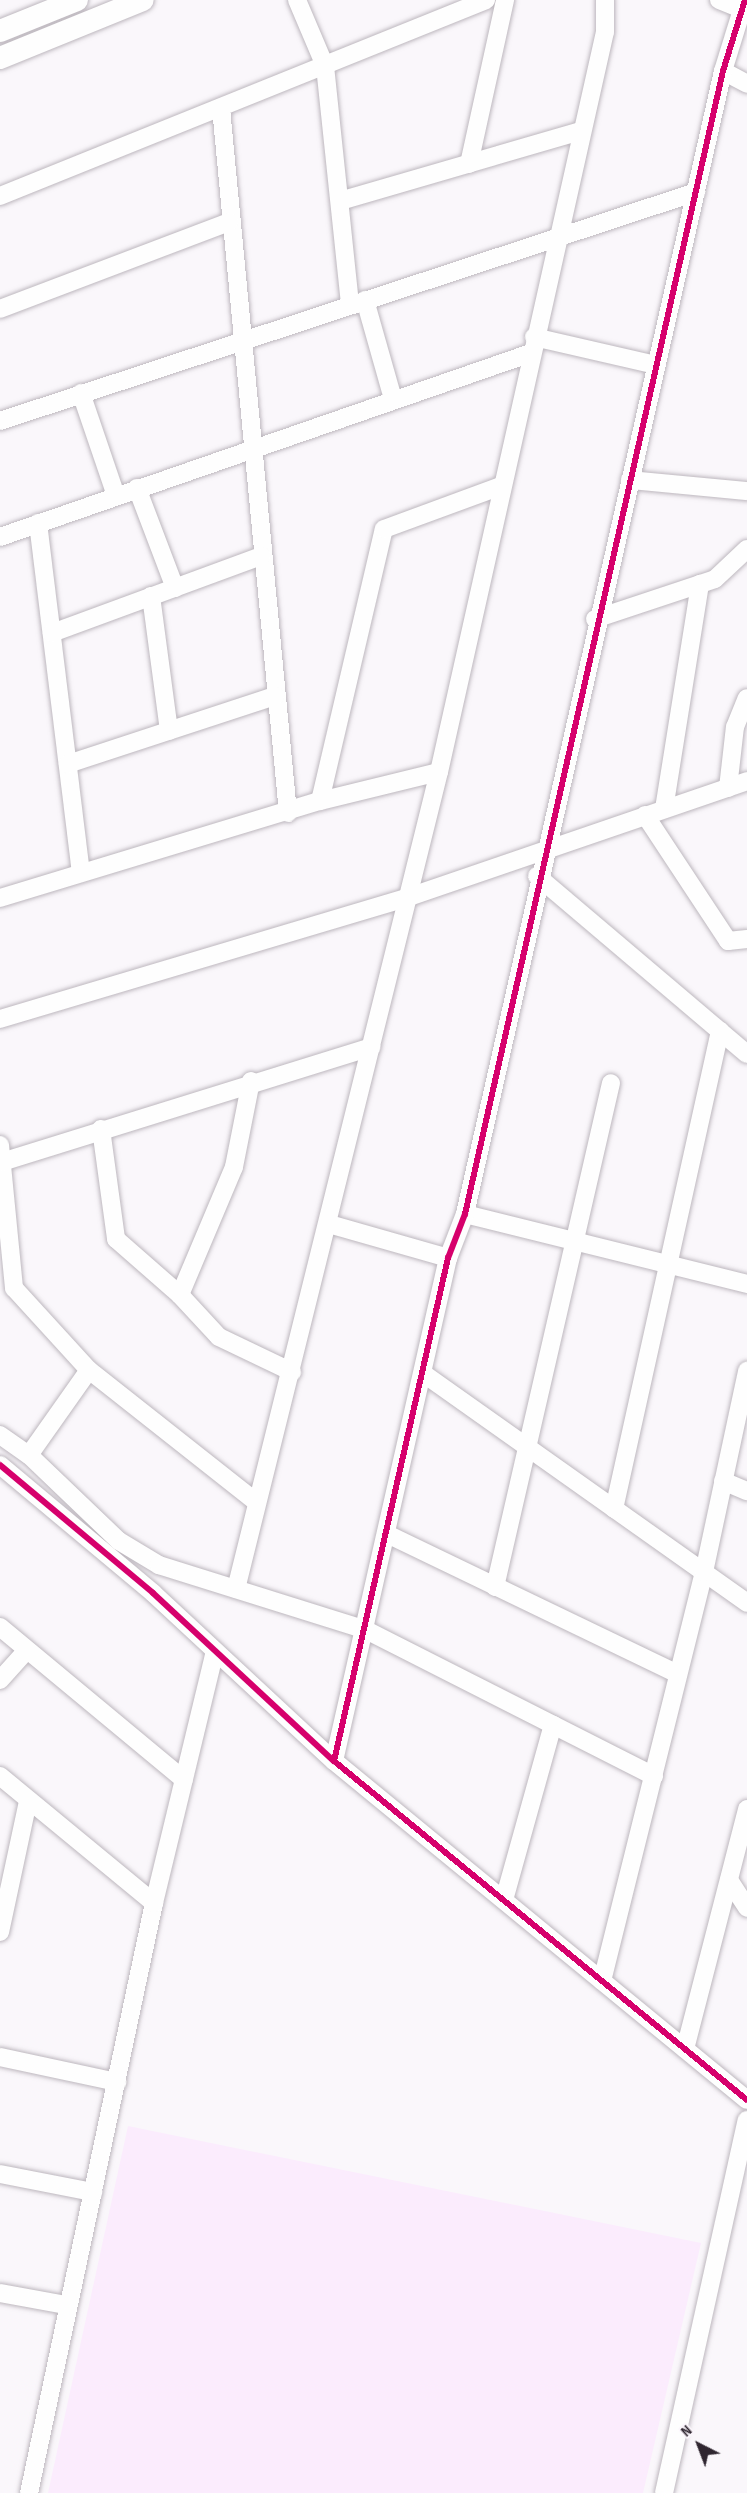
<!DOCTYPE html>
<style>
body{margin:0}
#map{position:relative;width:747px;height:2493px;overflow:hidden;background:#faf7fb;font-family:"Sofia Sans Condensed",sans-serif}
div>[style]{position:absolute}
.built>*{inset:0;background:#fbecfd}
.roads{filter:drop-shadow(0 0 2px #bdb7be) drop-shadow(0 0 2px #bdb7be)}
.minor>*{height:18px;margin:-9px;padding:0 9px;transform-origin:9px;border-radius:9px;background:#fefefe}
.tertiary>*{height:22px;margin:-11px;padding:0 11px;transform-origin:11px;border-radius:11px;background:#fefefe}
.cycleway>*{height:6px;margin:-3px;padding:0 3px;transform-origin:3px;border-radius:3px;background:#d6006c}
span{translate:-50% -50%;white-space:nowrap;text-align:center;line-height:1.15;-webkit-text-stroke:4.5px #fbf6fc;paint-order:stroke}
.north{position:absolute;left:669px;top:2415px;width:60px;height:60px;-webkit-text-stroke:4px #fbf6fc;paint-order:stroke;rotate:318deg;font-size:16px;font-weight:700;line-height:24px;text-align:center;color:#2f2630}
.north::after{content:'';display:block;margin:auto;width:21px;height:27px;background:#2f2630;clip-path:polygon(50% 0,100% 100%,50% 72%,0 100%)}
</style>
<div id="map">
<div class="built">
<div style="clip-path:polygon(128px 2126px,701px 2243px,643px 2493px,48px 2493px)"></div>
</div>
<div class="roads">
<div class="minor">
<div style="left:297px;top:0;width:72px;rotate:67deg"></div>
<div style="left:325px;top:66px;width:240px;rotate:84deg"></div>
<div style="left:719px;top:0;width:24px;rotate:22deg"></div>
<div style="left:723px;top:71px;width:27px;rotate:28deg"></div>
<div style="left:221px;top:108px;width:708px;rotate:84.57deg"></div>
<div style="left:469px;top:164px;width:168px;rotate:-77.6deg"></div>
<div style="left:0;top:196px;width:524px;rotate:-21.96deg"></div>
<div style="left:340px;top:201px;width:251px;rotate:-16.2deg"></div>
<div style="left:365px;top:300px;width:103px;rotate:74.2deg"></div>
<div style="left:0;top:309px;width:245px;rotate:-20.8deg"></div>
<div style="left:534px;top:337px;width:125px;rotate:12.9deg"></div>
<div style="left:81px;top:393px;width:109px;rotate:71.2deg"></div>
<div style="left:0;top:421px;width:733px;rotate:-18.21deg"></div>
<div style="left:630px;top:480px;width:118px;rotate:5.4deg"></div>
<div style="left:137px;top:488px;width:107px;rotate:69.2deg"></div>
<div style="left:38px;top:523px;width:352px;rotate:83deg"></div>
<div style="left:0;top:537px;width:562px;rotate:-19.11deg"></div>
<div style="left:151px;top:596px;width:136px;rotate:82.4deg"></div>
<div style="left:595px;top:619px;width:126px;rotate:-18.4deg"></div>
<div style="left:715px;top:579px;width:44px;rotate:-43.2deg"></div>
<div style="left:52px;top:633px;width:223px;rotate:-20.2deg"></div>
<div style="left:68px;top:764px;width:218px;rotate:-18.2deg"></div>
<div style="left:728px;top:788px;width:61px;rotate:-83.5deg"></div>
<div style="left:735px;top:727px;width:31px;rotate:-68deg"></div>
<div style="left:320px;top:801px;width:279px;rotate:-76.8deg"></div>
<div style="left:384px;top:529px;width:125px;rotate:-20.2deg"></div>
<div style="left:664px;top:809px;width:228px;rotate:-80.9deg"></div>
<div style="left:645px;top:815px;width:151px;rotate:56.6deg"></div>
<div style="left:728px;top:941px;width:19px;rotate:-6deg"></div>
<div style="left:537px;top:876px;width:275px;rotate:40.3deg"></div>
<div style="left:0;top:898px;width:334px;rotate:-16.9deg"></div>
<div style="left:320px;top:801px;width:122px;rotate:-13.7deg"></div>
<div style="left:0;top:1019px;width:424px;rotate:-16.6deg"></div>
<div style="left:406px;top:898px;width:361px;rotate:-18.9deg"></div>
<div style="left:251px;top:1081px;width:88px;rotate:101.2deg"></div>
<div style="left:234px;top:1167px;width:139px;rotate:112.9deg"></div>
<div style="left:180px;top:1295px;width:57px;rotate:47.1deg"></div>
<div style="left:219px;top:1337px;width:81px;rotate:25.6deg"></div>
<div style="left:101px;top:1129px;width:111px;rotate:82.2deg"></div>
<div style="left:116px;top:1239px;width:85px;rotate:41.2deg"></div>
<div style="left:0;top:1145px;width:144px;rotate:84.4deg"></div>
<div style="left:14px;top:1288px;width:111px;rotate:47.6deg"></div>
<div style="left:89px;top:1370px;width:104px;rotate:125.2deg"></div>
<div style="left:2px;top:1162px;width:387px;rotate:-17.3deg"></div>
<div style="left:465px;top:1214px;width:291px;rotate:13.9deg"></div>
<div style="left:329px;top:1224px;width:124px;rotate:15.9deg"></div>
<div style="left:89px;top:1370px;width:213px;rotate:38.3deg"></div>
<div style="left:424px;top:1374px;width:396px;rotate:35.3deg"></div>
<div style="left:0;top:1435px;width:35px;rotate:35deg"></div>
<div style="left:29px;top:1455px;width:124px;rotate:43.7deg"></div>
<div style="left:119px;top:1541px;width:47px;rotate:31deg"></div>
<div style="left:159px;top:1565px;width:217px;rotate:17.4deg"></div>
<div style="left:366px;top:1630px;width:323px;rotate:26.9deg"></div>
<div style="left:0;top:1465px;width:199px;rotate:39.9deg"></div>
<div style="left:153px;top:1593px;width:247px;rotate:42.9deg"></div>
<div style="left:334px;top:1761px;width:534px;rotate:39.38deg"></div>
<div style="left:723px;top:1481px;width:26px;rotate:23deg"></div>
<div style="left:614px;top:1509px;width:490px;rotate:-77.5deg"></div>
<div style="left:387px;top:1534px;width:323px;rotate:25.7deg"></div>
<div style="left:495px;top:1587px;width:517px;rotate:-77.04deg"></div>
<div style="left:236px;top:1589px;width:842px;rotate:-76.05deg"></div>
<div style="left:439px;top:772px;width:758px;rotate:-77.36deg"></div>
<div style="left:605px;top:32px;width:32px;rotate:-90deg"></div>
<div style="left:0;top:1627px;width:239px;rotate:39.7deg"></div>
<div style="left:0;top:1680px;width:40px;rotate:-48deg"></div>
<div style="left:334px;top:1761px;width:516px;rotate:-77.23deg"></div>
<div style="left:448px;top:1258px;width:47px;rotate:-68.9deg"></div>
<div style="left:465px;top:1214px;width:1172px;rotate:-77.28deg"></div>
<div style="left:723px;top:71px;width:74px;rotate:-72.8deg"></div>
<div style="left:0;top:1776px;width:200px;rotate:39.5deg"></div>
<div style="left:729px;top:1880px;width:33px;rotate:57deg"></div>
<div style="left:504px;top:1900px;width:182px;rotate:-74.4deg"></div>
<div style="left:0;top:1932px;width:134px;rotate:-77.9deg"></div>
<div style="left:602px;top:1981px;width:422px;rotate:-76deg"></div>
<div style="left:704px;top:1572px;width:206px;rotate:-77.9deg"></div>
<div style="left:685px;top:2049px;width:248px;rotate:-75.5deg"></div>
<div style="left:0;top:2057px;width:120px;rotate:12.1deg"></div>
<div style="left:0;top:2174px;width:95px;rotate:11deg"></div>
<div style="left:0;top:2293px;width:67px;rotate:10.3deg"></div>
<div style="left:29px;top:2493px;width:603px;rotate:-78.04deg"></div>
<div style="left:154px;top:1903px;width:259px;rotate:-76.4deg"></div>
<div style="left:664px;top:2493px;width:382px;rotate:-77.5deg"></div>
</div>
<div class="tertiary">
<div style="left:0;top:31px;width:83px;rotate:-21.9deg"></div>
<div style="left:0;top:58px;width:154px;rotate:-22.1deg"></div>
</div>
</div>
<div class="cycleway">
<div style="left:0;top:1465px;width:199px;rotate:39.9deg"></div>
<div style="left:153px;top:1593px;width:247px;rotate:42.9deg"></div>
<div style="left:334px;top:1761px;width:534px;rotate:39.38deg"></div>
<div style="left:334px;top:1761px;width:516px;rotate:-77.23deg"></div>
<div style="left:448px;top:1258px;width:47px;rotate:-68.9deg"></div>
<div style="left:465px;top:1214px;width:1172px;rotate:-77.28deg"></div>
<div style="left:723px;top:71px;width:74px;rotate:-72.8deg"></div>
</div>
<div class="north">N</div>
</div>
